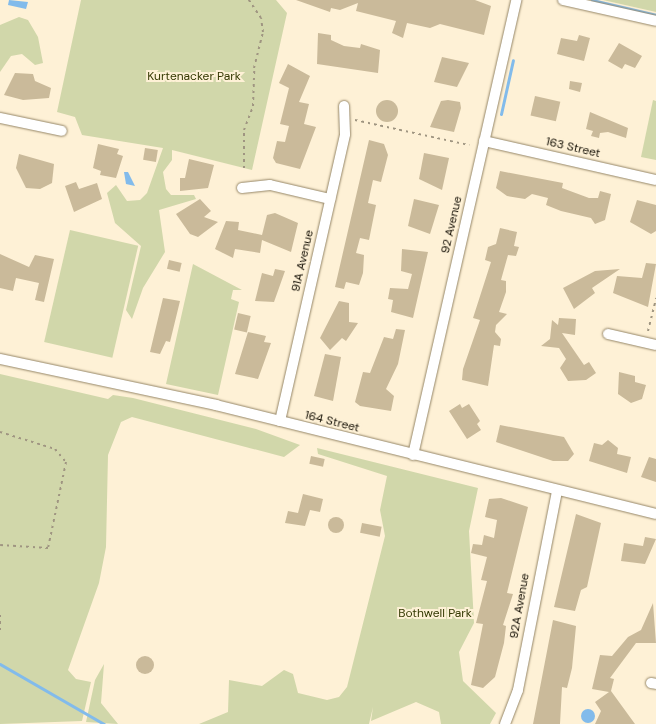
<!DOCTYPE html>
<style>
body{margin:0}
#map{position:relative;width:656px;height:724px;overflow:hidden;background:#fef1d6;font-family:"DM Sans",sans-serif}
div>[style]{position:absolute}
.green>*{inset:0;background:#d1d7aa;transform-origin:0 0}
.water>*{inset:0;background:#82bbeb}
.round{border-radius:50%}
.stream>*{height:3px;margin:-1.5px;padding:0 1.5px;transform-origin:1.5px;border-radius:1.5px;background:#82bbeb}
.building>*{inset:0;background:#caba9a;transform-origin:0 0}
.path>*{height:2px;margin-top:-1px;transform-origin:0;background:repeating-linear-gradient(90deg,#9f9581 0 2.5px,transparent 0 6.5px)}
.roads{filter:drop-shadow(0 0 1px #958667) drop-shadow(0 0 1px #958667)}
.minor>*{height:10px;margin:-5px;padding:0 5px;transform-origin:5px;border-radius:5px;background:#fff}
span{translate:-50% -50%;white-space:nowrap;text-align:center;line-height:1.15;-webkit-text-stroke:4px #fef1d6;paint-order:stroke}
.park-label{font-size:12px;color:#353a03}
.street-label{font-size:12px;color:#151005}
</style>
<div id="map">
<div class="green">
<div style="clip-path:polygon(81px 0,276px 0,287px 13px,252px 170px,172px 150px,172px 160px,163px 172px,166px 189px,171px 195px,194px 195px,196px 199px,159px 210px,165px 252px,143px 288px,132px 319px,126px 310px,141px 246px,115px 223px,107px 193px,116px 185px,127px 201px,140px 200px,147px 193px,163px 148px,82px 135px,75px 117px,57px 112px)"></div>
<div style="clip-path:polygon(603px 0,656px 0,656px 12px)"></div>
<div style="clip-path:polygon(19px 17px,28px 20px,38px 37px,43px 63px,35px 65px,22px 54px,11px 56px,0 72px,0 25px)"></div>
<div style="clip-path:polygon(653px 100px,656px 101px,656px 160px,641px 157px)"></div>
<div style="left:70px;top:230px;width:70px;height:115px;rotate:13deg"></div>
<div style="clip-path:polygon(193px 264px,242px 290px,233px 290px,231px 299px,239px 302px,218px 395px,166px 384px)"></div>
<div style="clip-path:polygon(0 374px,108px 399px,113px 395px,133px 398px,256px 429px,300px 445px,284px 457px,132px 417px,121px 422px,108px 455px,106px 547px,99px 583px,68px 670px,76px 679px,91px 682px,82px 721px,0 724px)"></div>
<div style="clip-path:polygon(317px 448px,478px 488px,469px 531px,474px 623px,459px 652px,463px 681px,496px 713px,490px 724px,441px 724px,439px 712px,416px 702px,371px 721px,373px 707px,369px 724px,199px 724px,228px 712px,229px 680px,262px 686px,284px 670px,293px 674px,298px 693px,327px 700px,339px 697px,347px 687px,385px 536px,380px 510px,387px 476px,318px 454px)"></div>
<div style="clip-path:polygon(104px 664px,101px 703px,118px 724px,86px 722px,95px 680px)"></div>
</div>
<div class="water">
<div style="clip-path:polygon(9px 0,28px 2px,26px 9px,8px 5px)"></div>
<div style="clip-path:polygon(124px 172px,128px 172px,135px 186px,126px 184px)"></div>
<div class="round" style="left:581px;top:709px;width:14px;height:14px"></div>
</div>
<div class="stream">
<div style="left:592px;top:0;width:66px;rotate:13.2deg"></div>
<div style="left:501px;top:114px;width:55px;rotate:-77.5deg"></div>
<div style="left:0;top:664px;width:120px;rotate:30deg"></div>
</div>
<div class="building">
<div style="clip-path:polygon(296px 0,475px 0,491px 6px,484px 35px,440px 24px,430px 28px,407px 23px,403px 38px,392px 33px,396px 21px,356px 11px,358px 3px,340px 10px,331px 8px,330px 12px)"></div>
<div style="clip-path:polygon(318px 33px,331px 35px,331px 40px,344px 46px,360px 48px,361px 44px,380px 50px,378px 73px,317px 64px)"></div>
<div style="clip-path:polygon(579px 35px,590px 38px,584px 61px,557px 54px,561px 38px,577px 41px)"></div>
<div style="clip-path:polygon(619px 43px,642px 56px,635px 68px,625px 64px,622px 69px,608px 61px)"></div>
<div style="clip-path:polygon(442px 57px,469px 63px,457px 87px,434px 82px)"></div>
<div style="clip-path:polygon(288px 64px,310px 76px,299px 102px,309px 104px,304px 124px,316px 127px,300px 169px,276px 163px,273px 158px,277px 141px,285px 142px,289px 126px,280px 124px,289px 88px,279px 83px)"></div>
<div style="clip-path:polygon(15px 73px,33px 74px,35px 81px,51px 88px,49px 98px,23px 100px,4px 95px)"></div>
<div style="clip-path:polygon(570px 81px,582px 83px,580px 92px,569px 89px)"></div>
<div style="left:535px;top:96px;width:26px;height:20px;rotate:13deg"></div>
<div style="clip-path:polygon(448px 100px,460px 102px,461px 108px,454px 132px,430px 127px,441px 101px)"></div>
<div class="round" style="left:376px;top:100px;width:22px;height:22px"></div>
<div style="clip-path:polygon(590px 112px,628px 128px,626px 138px,608px 132px,600px 133px,599px 138px,591px 136px,593px 131px,586px 129px)"></div>
<div style="clip-path:polygon(369px 140px,384px 144px,388px 155px,381px 182px,373px 180px,368px 203px,376px 205px,369px 240px,360px 238px,356px 253px,364px 255px,363px 273px,359px 285px,346px 282px,344px 289px,335px 287px)"></div>
<div style="clip-path:polygon(98px 144px,119px 149px,117px 154px,123px 156px,116px 178px,100px 175px,101px 171px,93px 168px)"></div>
<div style="left:145px;top:148px;width:13px;height:12px;rotate:9deg"></div>
<div style="clip-path:polygon(424px 153px,449px 158px,442px 190px,419px 179px)"></div>
<div style="clip-path:polygon(19px 154px,54px 164px,52px 183px,40px 189px,26px 188px,16px 168px)"></div>
<div style="clip-path:polygon(189px 159px,214px 165px,208px 188px,180px 191px,180px 178px,185px 178px)"></div>
<div style="clip-path:polygon(500px 171px,563px 183px,562px 188px,589px 198px,598px 198px,600px 191px,611px 194px,605px 220px,595px 224px,591px 218px,561px 211px,546px 205px,548px 198px,532px 194px,525px 199px,507px 196px,496px 188px)"></div>
<div style="clip-path:polygon(76px 182px,79px 189px,97px 183px,102px 199px,74px 212px,65px 186px)"></div>
<div style="clip-path:polygon(200px 199px,211px 211px,204px 217px,218px 222px,198px 237px,190px 234px,176px 214px)"></div>
<div style="clip-path:polygon(414px 199px,439px 205px,430px 234px,408px 226px)"></div>
<div style="clip-path:polygon(637px 200px,656px 205px,656px 231px,651px 234px,630px 222px)"></div>
<div style="clip-path:polygon(275px 213px,298px 223px,291px 252px,262px 240px,260px 253px,235px 249px,233px 258px,215px 249px,226px 221px,239px 222px,238px 230px,262px 235px,267px 215px)"></div>
<div style="clip-path:polygon(500px 228px,517px 232px,514px 246px,519px 247px,516px 256px,508px 255px,501px 280px,506px 281px,506px 292px,499px 312px,507px 314px,496px 325px,495px 332px,501px 339px,500px 346px,494px 345px,488px 386px,462px 380px,463px 369px,480px 320px,473px 318px,491px 262px,485px 260px,488px 247px,496px 244px)"></div>
<div style="clip-path:polygon(402px 249px,428px 252px,413px 318px,391px 312px,393px 300px,388px 299px,390px 288px,408px 289px,412px 274px,401px 271px)"></div>
<div style="clip-path:polygon(0 254px,29px 267px,35px 255px,54px 259px,44px 302px,35px 300px,39px 283px,16px 278px,13px 291px,0 288px)"></div>
<div style="left:169px;top:260px;width:13px;height:9px;rotate:13deg"></div>
<div style="clip-path:polygon(646px 263px,656px 264px,648px 307px,613px 293px,617px 276px,642px 278px)"></div>
<div style="clip-path:polygon(275px 269px,285px 271px,274px 302px,255px 301px,262px 273px,273px 276px)"></div>
<div style="clip-path:polygon(620px 269px,592px 288px,595px 293px,574px 309px,563px 288px,595px 271px)"></div>
<div style="clip-path:polygon(163px 298px,180px 301px,170px 342px,166px 341px,160px 354px,150px 352px)"></div>
<div style="clip-path:polygon(339px 301px,349px 303px,349px 322px,358px 323px,346px 341px,342px 338px,330px 350px,320px 338px)"></div>
<div style="left:238px;top:313px;width:13px;height:17px;rotate:13deg"></div>
<div style="clip-path:polygon(559px 318px,576px 319px,575px 335px,562px 333px,584px 365px,589px 362px,596px 373px,586px 380px,568px 381px,560px 368px,566px 359px,559px 348px,541px 346px,550px 339px,552px 320px,558px 325px)"></div>
<div style="clip-path:polygon(396px 329px,405px 330px,398px 364px,386px 389px,394px 396px,391px 411px,360px 406px,355px 402px,363px 372px,370px 373px,384px 337px,393px 339px)"></div>
<div style="clip-path:polygon(248px 332px,266px 336px,264px 342px,271px 343px,258px 379px,235px 374px)"></div>
<div style="clip-path:polygon(325px 354px,341px 357px,333px 401px,314px 396px)"></div>
<div style="clip-path:polygon(619px 372px,635px 376px,635px 382px,646px 385px,642px 399px,631px 403px,618px 394px)"></div>
<div style="clip-path:polygon(460px 404px,462px 408px,469px 404px,480px 421px,477px 424px,481px 430px,467px 439px,449px 411px)"></div>
<div style="clip-path:polygon(500px 425px,564px 437px,574px 454px,568px 461px,553px 461px,496px 442px)"></div>
<div style="clip-path:polygon(608px 440px,618px 448px,617px 454px,631px 457px,627px 473px,589px 461px,594px 443px,602px 445px)"></div>
<div style="left:311px;top:456px;width:14px;height:8px;rotate:12deg"></div>
<div style="clip-path:polygon(649px 457px,656px 459px,656px 482px,641px 477px)"></div>
<div style="clip-path:polygon(303px 494px,323px 499px,320px 512px,310px 510px,305px 526px,285px 523px,288px 511px,298px 513px)"></div>
<div style="clip-path:polygon(501px 498px,528px 507px,507px 593px,513px 594px,503px 625px,506px 626px,504px 643px,495px 677px,483px 688px,471px 685px,483px 624px,476px 623px,487px 581px,481px 580px,487px 557px,471px 553px,473px 544px,482px 545px,484px 535px,494px 538px,497px 520px,485px 517px,489px 499px)"></div>
<div style="clip-path:polygon(576px 514px,601px 523px,587px 587px,581px 590px,575px 611px,554px 607px)"></div>
<div class="round" style="left:328px;top:517px;width:16px;height:16px"></div>
<div style="left:362px;top:523px;width:20px;height:10px;rotate:11deg"></div>
<div style="clip-path:polygon(645px 537px,656px 539px,645px 564px,621px 561px,624px 543px,643px 546px)"></div>
<div style="clip-path:polygon(653px 603px,656px 643px,636px 643px,610px 678px,614px 679px,611px 691px,635px 724px,595px 724px,601px 711px,595px 702px,609px 692px,592px 689px,600px 655px,612px 656px,628px 637px,641px 630px)"></div>
<div style="clip-path:polygon(553px 620px,576px 626px,572px 668px,567px 688px,562px 687px,560px 724px,533px 724px)"></div>
<div class="round" style="left:136px;top:656px;width:18px;height:18px"></div>
</div>
<div class="path">
<div style="left:355px;top:120px;width:117px;rotate:12.4deg"></div>
<div style="left:244px;top:168px;width:38px;rotate:-90deg"></div>
<div style="left:244px;top:130px;width:26px;rotate:-69deg"></div>
<div style="left:253px;top:106px;width:38px;rotate:-88deg"></div>
<div style="left:254px;top:68px;width:37px;rotate:-76deg"></div>
<div style="left:263px;top:32px;width:14px;rotate:-98deg"></div>
<div style="left:261px;top:18px;width:22px;rotate:-124deg"></div>
<div style="left:648px;top:331px;width:34px;rotate:-76deg"></div>
<div style="left:0;top:432px;width:58px;rotate:17.2deg"></div>
<div style="left:55px;top:449px;width:17px;rotate:50deg"></div>
<div style="left:66px;top:462px;width:88px;rotate:101.8deg"></div>
<div style="left:48px;top:548px;width:48px;rotate:-176.4deg"></div>
<div style="left:0;top:615px;width:15px;rotate:90deg"></div>
</div>
<div class="roads">
<div class="minor">
<div style="left:563px;top:0;width:95px;rotate:12.7deg"></div>
<div style="left:0;top:118px;width:63px;rotate:11.8deg"></div>
<div style="left:484px;top:141px;width:176px;rotate:12.8deg"></div>
<div style="left:242px;top:188px;width:28px;rotate:-6deg"></div>
<div style="left:270px;top:185px;width:62px;rotate:13.1deg"></div>
<div style="left:608px;top:334px;width:49px;rotate:12.9deg"></div>
<div style="left:0;top:359px;width:221px;rotate:12deg"></div>
<div style="left:216px;top:405px;width:453px;rotate:13.9deg"></div>
<div style="left:280px;top:421px;width:294px;rotate:-77.2deg"></div>
<div style="left:345px;top:134px;width:28px;rotate:-92deg"></div>
<div style="left:413px;top:455px;width:467px;rotate:-77.2deg"></div>
<div style="left:651px;top:683px;width:5px;rotate:11deg"></div>
<div style="left:505px;top:724px;width:36px;rotate:-69deg"></div>
<div style="left:518px;top:690px;width:203px;rotate:-78.9deg"></div>
</div>
</div>
<div class="park-label">
<span style="left:194px;top:77px">Kurtenacker Park</span>
<span style="left:435px;top:614px">Bothwell Park</span>
</div>
<div class="street-label">
<span style="left:573px;top:148px;rotate:13deg">163 Street</span>
<span style="left:452px;top:225px;rotate:-77deg">92 Avenue</span>
<span style="left:303px;top:261px;rotate:-77deg">91A Avenue</span>
<span style="left:332px;top:422px;rotate:14deg">164 Street</span>
<span style="left:520px;top:606px;rotate:-80deg">92A Avenue</span>
</div>
</div>
